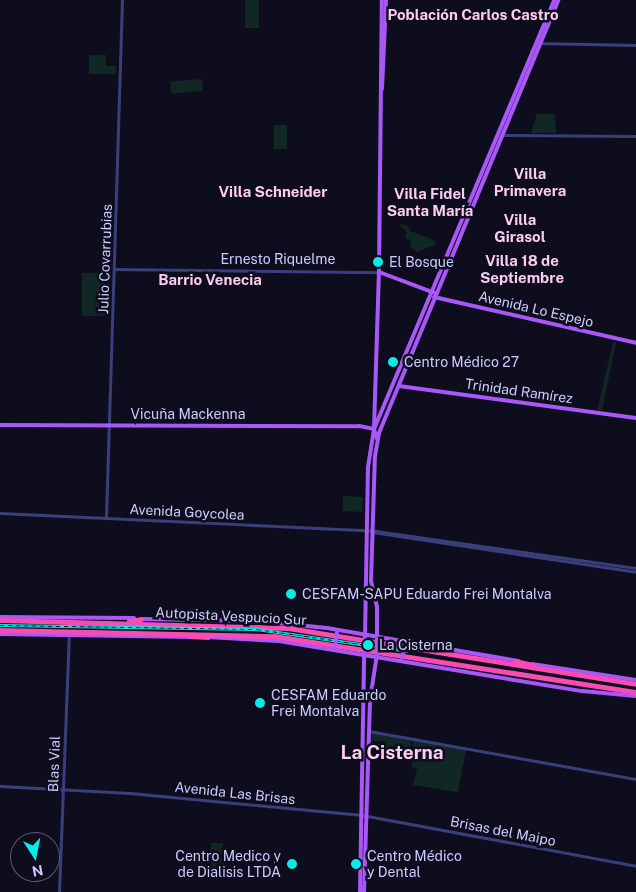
<!DOCTYPE html>
<meta charset="utf-8">
<style>
body{margin:0}
#map{position:relative;width:636px;height:892px;overflow:hidden;background:#0e0d1e;font-family:"Public Sans",sans-serif}
div>[style]{position:absolute}
.green>*{inset:0;background:#102724;transform-origin:0 0}
.minor>*{height:2.5px;margin:-1.25px;padding:0 1.25px;transform-origin:1.25px;border-radius:1.25px;background:#393f7b}
.major>*{height:4px;margin:-2px;padding:0 2px;transform-origin:2px;border-radius:2px;background:#a957f8}
.highway>*{height:5px;margin:-2.5px;padding:0 2.5px;transform-origin:2.5px;border-radius:2.5px;background:#f84cb3}
.rail>*{height:3px;margin-top:-1.5px;transform-origin:0;background:repeating-linear-gradient(90deg,#0e0d1e 0 4px,#09ebe7 0 8px);box-sizing:border-box;border-block:1px solid #09ebe7}
.major-bridge>*{height:4px;margin:-2px;padding:0 2px;transform-origin:2px;border-radius:2px;background:#a957f8}
.dots>*{width:14px;height:14px;translate:-50% -50%;box-sizing:border-box;border:2px solid #0e0d1e;border-radius:50%}
span{translate:-50% -50%;white-space:nowrap;text-align:center;line-height:1.15;-webkit-text-stroke:5px #0e0d1e;paint-order:stroke}
.street-label{font-size:14px;color:#cbccfd}
.poi-label{font-size:14px;color:#cbccfd}
.left{translate:0 -50%;text-align:left}
.right{translate:-100% -50%;text-align:right}
.neighbourhood-label{font-size:15px;color:#fdcdf1;font-weight:700}
.district-label{font-size:19px;color:#fdcdf1;font-weight:700}
.north{position:absolute;left:10px;top:832px;width:50px;height:50px;box-sizing:border-box;background:#0e0d1e;border:1px solid #5a5977;border-radius:50%;rotate:169deg;font-size:14px;font-weight:700;line-height:20px;text-align:center;color:#cbccfd}
.north::after{content:'';display:block;margin:auto;width:18px;height:22px;background:#09ebe7;clip-path:polygon(50% 0,100% 100%,50% 72%,0 100%)}
</style>
<div id="map">
<div class="green">
<div style="left:245px;top:0;width:14px;height:28px"></div>
<div style="clip-path:polygon(89px 55px,106px 55px,106px 66px,116px 66px,116px 74px,89px 74px)"></div>
<div style="left:202px;top:79px;width:12px;height:32px;rotate:85deg"></div>
<div style="clip-path:polygon(537px 114px,555px 114px,556px 133px,531px 133px)"></div>
<div style="left:274px;top:125px;width:13px;height:24px"></div>
<div style="clip-path:polygon(399px 224px,408px 226px,410px 231px,436px 241px,435px 245px,417px 252px,410px 247px,411px 242px,405px 237px,407px 232px)"></div>
<div style="left:82px;top:273px;width:27px;height:43px"></div>
<div style="clip-path:polygon(613px 342px,616px 343px,602px 410px,597px 411px)"></div>
<div style="left:343px;top:496px;width:20px;height:15px;rotate:3deg"></div>
<div style="clip-path:polygon(372px 732px,411px 739px,410px 751px,384px 751px,383px 741px,372px 741px)"></div>
<div style="clip-path:polygon(413px 739px,466px 750px,458px 792px,413px 785px,417px 768px,412px 767px)"></div>
<div style="left:211px;top:843px;width:12px;height:30px"></div>
</div>
<div class="minor">
<div style="left:536px;top:43px;width:100px;rotate:1.1deg"></div>
<div style="left:503px;top:135px;width:133px;rotate:0.4deg"></div>
<div style="left:115px;top:269px;width:264px;rotate:0.7deg"></div>
<div style="left:0;top:513px;width:376px;rotate:2.7deg"></div>
<div style="left:376px;top:531px;width:263px;rotate:8.1deg"></div>
<div style="left:106px;top:518px;width:518px;rotate:-88.23deg"></div>
<div style="left:373px;top:532px;width:266px;rotate:8.6deg"></div>
<div style="left:369px;top:731px;width:271px;rotate:10.2deg"></div>
<div style="left:0;top:786px;width:130px;rotate:3.1deg"></div>
<div style="left:130px;top:793px;width:233px;rotate:5.4deg"></div>
<div style="left:362px;top:815px;width:279px;rotate:10.5deg"></div>
<div style="left:59px;top:892px;width:256px;rotate:-87.8deg"></div>
</div>
<div class="major">
<div style="left:382px;top:89px;width:89px;rotate:-87.4deg"></div>
<div style="left:379px;top:272px;width:272px;rotate:-89.4deg"></div>
<div style="left:379px;top:272px;width:60px;rotate:20.6deg"></div>
<div style="left:434px;top:297px;width:207px;rotate:12.8deg"></div>
<div style="left:399px;top:386px;width:239px;rotate:7.7deg"></div>
<div style="left:0;top:425px;width:359px;rotate:0.2deg"></div>
<div style="left:359px;top:426px;width:15px;rotate:11deg"></div>
<div style="left:377px;top:439px;width:10px;rotate:-107deg"></div>
<div style="left:374px;top:429px;width:158px;rotate:-88.2deg"></div>
<div style="left:0;top:617px;width:134px;rotate:0.4deg"></div>
<div style="left:141px;top:619px;width:117px;rotate:1deg"></div>
<div style="left:258px;top:621px;width:69px;rotate:5.8deg"></div>
<div style="left:327px;top:628px;width:194px;rotate:9.8deg"></div>
<div style="left:0;top:634px;width:193px;rotate:0.9deg"></div>
<div style="left:207px;top:637px;width:72px;rotate:3.2deg"></div>
<div style="left:279px;top:641px;width:307px;rotate:9.4deg"></div>
<div style="left:582px;top:691px;width:54px;rotate:5.3deg"></div>
<div style="left:365px;top:637px;width:170px;rotate:-89deg"></div>
<div style="left:368px;top:467px;width:38px;rotate:-81deg"></div>
<div style="left:374px;top:429px;width:465px;rotate:-67.2deg"></div>
<div style="left:377px;top:638px;width:31px;rotate:-90deg"></div>
<div style="left:377px;top:607px;width:27px;rotate:-103deg"></div>
<div style="left:371px;top:581px;width:125px;rotate:-88.2deg"></div>
<div style="left:375px;top:456px;width:23px;rotate:-80deg"></div>
<div style="left:379px;top:433px;width:469px;rotate:-67.5deg"></div>
<div style="left:532px;top:664px;width:105px;rotate:8.7deg"></div>
<div style="left:360px;top:892px;width:240px;rotate:-89deg"></div>
<div style="left:364px;top:892px;width:192px;rotate:-88.2deg"></div>
<div style="left:370px;top:700px;width:47px;rotate:-81.3deg"></div>
</div>
<div class="highway">
<div style="left:0;top:620px;width:288px;rotate:1.6deg"></div>
<div style="left:288px;top:628px;width:352px;rotate:9.1deg"></div>
<div style="left:129px;top:621px;width:12px;rotate:-9deg"></div>
<div style="left:0;top:630px;width:274px;rotate:1.3deg"></div>
<div style="left:274px;top:636px;width:366px;rotate:8.8deg"></div>
<div style="left:190px;top:636px;width:18px;rotate:3deg"></div>
<div style="left:515px;top:661px;width:18px;rotate:13deg"></div>
</div>
<div class="rail">
<div style="left:0;top:625px;width:257px;rotate:0.9deg"></div>
<div style="left:257px;top:629px;width:153px;rotate:8.3deg"></div>
</div>
<div class="major-bridge">
<div style="left:335px;top:648px;width:16px;rotate:-83deg"></div>
<div style="left:364px;top:652px;width:15px;rotate:-86deg"></div>
<div style="left:377px;top:654px;width:16px;rotate:-90deg"></div>
<div style="left:402px;top:658px;width:15px;rotate:-79deg"></div>
</div>
<div class="dots">
<div style="left:378px;top:262px;background:#09ebe7"></div>
<div style="left:393px;top:362px;background:#09ebe7"></div>
<div style="left:291px;top:594px;background:#09ebe7"></div>
<div style="left:368px;top:645px;background:#09ebe7"></div>
<div style="left:260px;top:703px;background:#09ebe7"></div>
<div style="left:292px;top:864px;background:#09ebe7"></div>
<div style="left:356px;top:864px;background:#09ebe7"></div>
</div>
<div class="street-label">
<span style="left:105px;top:259px;rotate:-88deg">Julio Covarrubias</span>
<span style="left:278px;top:259px">Ernesto Riquelme</span>
<span style="left:536px;top:309px;rotate:13deg">Avenida Lo Espejo</span>
<span style="left:519px;top:391px;rotate:8deg">Trinidad Ramírez</span>
<span style="left:188px;top:414px">Vicuña Mackenna</span>
<span style="left:187px;top:512px;rotate:3deg">Avenida Goycolea</span>
<span style="left:231px;top:616px;rotate:3deg">Autopista Vespucio Sur</span>
<span style="left:54px;top:764px;rotate:-88deg">Blas Vial</span>
<span style="left:235px;top:793px;rotate:6deg">Avenida Las Brisas</span>
<span style="left:503px;top:831px;rotate:11deg">Brisas del Maipo</span>
</div>
<div class="poi-label">
<span class="left" style="left:389px;top:262px">El Bosque</span>
<span class="left" style="left:404px;top:362px">Centro Médico 27</span>
<span class="left" style="left:302px;top:594px">CESFAM-SAPU Eduardo Frei Montalva</span>
<span class="left" style="left:379px;top:645px">La Cisterna</span>
<span class="left" style="left:271px;top:703px">CESFAM Eduardo<br>Frei Montalva</span>
<span class="right" style="left:281px;top:864px">Centro Medico y<br>de Dialisis LTDA</span>
<span class="left" style="left:367px;top:864px">Centro Médico<br>y Dental</span>
</div>
<div class="neighbourhood-label">
<span style="left:473px;top:15px">Población Carlos Castro</span>
<span style="left:530px;top:182px">Villa<br>Primavera</span>
<span style="left:273px;top:192px">Villa Schneider</span>
<span style="left:430px;top:202px">Villa Fidel<br>Santa María</span>
<span style="left:520px;top:228px">Villa<br>Girasol</span>
<span style="left:522px;top:269px">Villa 18 de<br>Septiembre</span>
<span style="left:210px;top:280px">Barrio Venecia</span>
</div>
<div class="district-label">
<span style="left:392px;top:753px">La Cisterna</span>
</div>
<div class="north">N</div>
</div>
